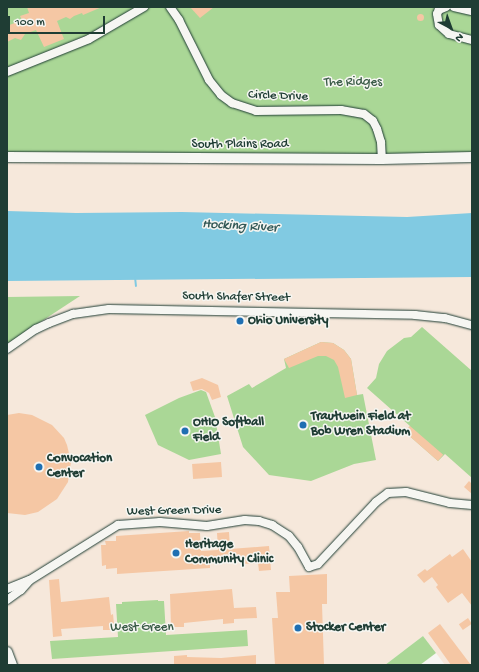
<!DOCTYPE html>
<style>
body{margin:0}
#map{position:relative;width:479px;height:672px;overflow:hidden;background:#f6f6f2;font-family:"Gochi Hand",sans-serif}
div>[style]{position:absolute}
.built>*{inset:0;background:#f6e8db}
.green>*{inset:0;background:#aad796;transform-origin:0 0}
.water>*{inset:0;background:#81cae2}
.stream>*{height:2px;margin:-1px;padding:0 1px;transform-origin:1px;border-radius:1px;background:#81cae2}
.building>*{inset:0;background:#f5c7a4;transform-origin:0 0}
.round{border-radius:50%}
.roads{filter:drop-shadow(0 0 1px #1f3d34) drop-shadow(0 0 1px #1f3d34)}
.minor>*{height:8px;margin:-4px;padding:0 4px;transform-origin:4px;border-radius:4px;background:#f6f6f2}
.major>*{height:10px;margin:-5px;padding:0 5px;transform-origin:5px;border-radius:5px;background:#f6f6f2}
.dots>*{width:11px;height:11px;translate:-50% -50%;box-sizing:border-box;border:2px solid #f6f6f2;border-radius:50%}
span{translate:-50% -50%;white-space:nowrap;text-align:center;line-height:1.15;-webkit-text-stroke:3px #f6f6f2;paint-order:stroke}
.park-label{font-size:13px;color:#3b5c48}
.street-label{font-size:13px;color:#1f3d34}
.poi-label{font-size:13px;color:#1f3d34;font-weight:700}
.left{translate:0 -50%;text-align:left}
.water-label{font-size:14px;color:#335957;font-style:italic}
.frame{position:absolute;inset:0;border:8px solid #1f3d34;pointer-events:none}
.north{position:absolute;left:431px;top:8px;width:40px;height:40px;-webkit-text-stroke:3px #f6f6f2;paint-order:stroke;rotate:139deg;font-size:11px;font-weight:700;line-height:16px;text-align:center;color:#1f3d34}
.north::after{content:'';display:block;margin:auto;width:14px;height:18px;background:#1f3d34;clip-path:polygon(50% 0,100% 100%,50% 72%,0 100%)}
.scale{position:absolute;left:8px;top:16px;width:97px;height:18px;box-sizing:border-box;border:2px solid #1f3d34;border-top:0;padding-left:5px;font-size:12px;line-height:14px;white-space:nowrap;color:#1f3d34;-webkit-text-stroke:3px #f6f6f2;paint-order:stroke}
</style>
<div id="map">
<div class="built">
<div style="clip-path:polygon(7px 7px,472px 7px,472px 665px,445px 665px,423px 636px,385px 665px,7px 665px)"></div>
</div>
<div class="green">
<div style="left:7px;top:7px;width:465px;height:150px"></div>
<div style="clip-path:polygon(80px 296px,7px 344px,7px 297px)"></div>
<div style="clip-path:polygon(422px 327px,472px 371px,472px 478px,445px 454px,438px 461px,405px 432px,410px 426px,367px 388px,376px 378px,379px 364px,387px 351px,404px 338px,411px 337px)"></div>
<div style="clip-path:polygon(321px 342px,333px 343px,344px 350px,351px 359px,357px 395px,363px 394px,376px 460px,354px 464px,311px 481px,269px 475px,243px 447px,227px 396px,249px 384px,252px 388px,286px 368px,284px 359px)"></div>
<div style="clip-path:polygon(201px 390px,206px 392px,215px 417px,221px 454px,189px 460px,158px 445px,145px 415px,179px 398px)"></div>
<div style="clip-path:polygon(158px 600px,158px 601px,164px 601px,166px 635px,247px 630px,248px 646px,52px 659px,50px 641px,118px 637px,116px 604px,122px 604px,122px 602px)"></div>
<div style="clip-path:polygon(423px 636px,436px 653px,420px 665px,385px 665px)"></div>
</div>
<div class="water">
<div style="clip-path:polygon(7px 211px,76px 213px,182px 212px,407px 217px,472px 213px,472px 277px,7px 281px)"></div>
</div>
<div class="stream">
<div style="left:135px;top:277px;width:9px;rotate:84deg"></div>
</div>
<div class="building">
<div style="clip-path:polygon(27px 7px,102px 7px,83px 15px,82px 13px,74px 16px,70px 19px,66px 17px,57px 21px,64px 39px,44px 47px,36px 30px,25px 34px,21px 40px,15px 38px,7px 42px,7px 26px,22px 20px,20px 16px,29px 13px)"></div>
<div style="clip-path:polygon(190px 7px,214px 7px,200px 18px)"></div>
<div class="round" style="left:416.5px;top:13.5px;width:7px;height:7px"></div>
<div style="clip-path:polygon(321px 342px,333px 343px,344px 350px,351px 359px,357px 395px,345px 398px,338px 367px,334px 360px,326px 356px,318px 356px,289px 368px,284px 359px)"></div>
<div style="clip-path:polygon(202px 378px,218px 385px,221px 397px,212px 400px,209px 393px,202px 389px,193px 391px,190px 382px)"></div>
<div style="clip-path:polygon(19px 413px,32px 415px,52px 425px,64px 438px,67px 445px,71px 462px,68px 482px,57px 499px,38px 512px,25px 515px,7px 513px,7px 415px)"></div>
<div style="left:410px;top:426px;width:44px;height:8px;rotate:41deg"></div>
<div style="left:221px;top:462px;width:15px;height:29px;rotate:86deg"></div>
<div style="clip-path:polygon(469px 481px,472px 484px,472px 494px,464px 487px)"></div>
<div style="clip-path:polygon(189px 531px,189px 533px,200px 533px,201px 551px,218px 550px,217px 533px,229px 532px,230px 549px,269px 546px,271px 570px,259px 571px,258px 563px,242px 564px,242px 561px,210px 563px,210px 568px,117px 574px,117px 568px,106px 569px,106px 565px,102px 566px,101px 545px,106px 545px,105px 541px,116px 541px,116px 536px)"></div>
<div style="clip-path:polygon(463px 549px,472px 562px,472px 606px,462px 593px,448px 603px,436px 587px,438px 585px,432px 577px,424px 583px,417px 575px,425px 569px,427px 571px,450px 554px,452px 557px)"></div>
<div style="clip-path:polygon(327px 574px,327px 604px,322px 604px,324px 665px,275px 665px,272px 618px,278px 618px,276px 592px,290px 592px,289px 576px)"></div>
<div style="clip-path:polygon(59px 579px,61px 602px,109px 597px,111px 615px,113px 614px,114px 624px,111px 624px,111px 630px,103px 630px,103px 626px,61px 629px,62px 636px,53px 637px,49px 580px)"></div>
<div style="clip-path:polygon(232px 589px,234px 608px,256px 607px,257px 618px,234px 619px,234px 623px,223px 624px,223px 619px,184px 623px,184px 627px,171px 627px,170px 594px)"></div>
<div style="left:468px;top:618px;width:7px;height:11px;rotate:56deg"></div>
<div style="clip-path:polygon(440px 624px,471px 665px,451px 665px,428px 633px)"></div>
<div style="clip-path:polygon(187px 655px,187px 657px,221px 658px,256px 655px,256px 665px,174px 665px,174px 656px)"></div>
</div>
<div class="roads">
<div class="minor">
<div style="left:170px;top:7px;width:16px;rotate:55deg"></div>
<div style="left:179px;top:20px;width:67px;rotate:63.4deg"></div>
<div style="left:209px;top:80px;width:19px;rotate:51deg"></div>
<div style="left:221px;top:95px;width:14px;rotate:36deg"></div>
<div style="left:232px;top:103px;width:25px;rotate:18deg"></div>
<div style="left:256px;top:111px;width:85px;rotate:-0.7deg"></div>
<div style="left:341px;top:110px;width:23px;rotate:10deg"></div>
<div style="left:364px;top:114px;width:11px;rotate:38deg"></div>
<div style="left:373px;top:121px;width:9px;rotate:63deg"></div>
<div style="left:377px;top:129px;width:14px;rotate:73deg"></div>
<div style="left:381px;top:142px;width:17px;rotate:87deg"></div>
<div style="left:446px;top:7px;width:8px;rotate:157deg"></div>
<div style="left:439px;top:10px;width:4px;rotate:117deg"></div>
<div style="left:437px;top:14px;width:11px;rotate:80deg"></div>
<div style="left:439px;top:25px;width:13px;rotate:42deg"></div>
<div style="left:449px;top:34px;width:24px;rotate:15deg"></div>
<div style="left:454px;top:7px;width:18px;rotate:13deg"></div>
<div style="left:7px;top:72px;width:88px;rotate:-21.9deg"></div>
<div style="left:89px;top:39px;width:64px;rotate:-30.2deg"></div>
<div style="left:7px;top:349px;width:35px;rotate:-35deg"></div>
<div style="left:36px;top:329px;width:14px;rotate:-25deg"></div>
<div style="left:49px;top:323px;width:26px;rotate:-21deg"></div>
<div style="left:73px;top:314px;width:36px;rotate:-8deg"></div>
<div style="left:109px;top:309px;width:306px;rotate:1.1deg"></div>
<div style="left:415px;top:315px;width:30px;rotate:6deg"></div>
<div style="left:445px;top:318px;width:28px;rotate:15deg"></div>
<div style="left:7px;top:589px;width:24px;rotate:-22deg"></div>
<div style="left:7px;top:600px;width:17px;rotate:-36deg"></div>
<div style="left:21px;top:590px;width:13px;rotate:-48deg"></div>
<div style="left:30px;top:580px;width:104px;rotate:-32deg"></div>
<div style="left:118px;top:525px;width:42px;rotate:-4.1deg"></div>
<div style="left:160px;top:522px;width:47px;rotate:4.9deg"></div>
<div style="left:207px;top:526px;width:38px;rotate:-9deg"></div>
<div style="left:245px;top:520px;width:14px;rotate:4deg"></div>
<div style="left:259px;top:521px;width:14px;rotate:17deg"></div>
<div style="left:272px;top:525px;width:20px;rotate:33deg"></div>
<div style="left:289px;top:536px;width:14px;rotate:51deg"></div>
<div style="left:298px;top:547px;width:23px;rotate:61deg"></div>
<div style="left:309px;top:567px;width:9px;rotate:-18deg"></div>
<div style="left:318px;top:564px;width:85px;rotate:-46.9deg"></div>
<div style="left:376px;top:502px;width:15px;rotate:-37deg"></div>
<div style="left:388px;top:493px;width:18px;rotate:-3deg"></div>
<div style="left:406px;top:492px;width:45px;rotate:14deg"></div>
<div style="left:450px;top:503px;width:22px;rotate:5deg"></div>
</div>
<div class="major">
<div style="left:7px;top:157px;width:375px;rotate:0.3deg"></div>
<div style="left:382px;top:159px;width:90px;rotate:-1.3deg"></div>
<div style="left:7px;top:652px;width:14px;rotate:69deg"></div>
</div>
</div>
<div class="dots">
<div style="left:240px;top:321px;background:#1f6fb2"></div>
<div style="left:303px;top:425px;background:#1f6fb2"></div>
<div style="left:185px;top:431px;background:#1f6fb2"></div>
<div style="left:39px;top:467px;background:#1f6fb2"></div>
<div style="left:176px;top:553px;background:#1f6fb2"></div>
<div style="left:298px;top:628px;background:#1f6fb2"></div>
</div>
<div class="park-label">
<span style="left:353px;top:83px">The Ridges</span>
<span style="left:142px;top:628px">West Green</span>
</div>
<div class="street-label">
<span style="left:278px;top:97px;rotate:2deg">Circle Drive</span>
<span style="left:240px;top:145px">South Plains Road</span>
<span style="left:236px;top:298px;rotate:1deg">South Shafer Street</span>
<span style="left:174px;top:512px;rotate:-1deg">West Green Drive</span>
</div>
<div class="poi-label">
<span class="left" style="left:248px;top:321px">Ohio University</span>
<span class="left" style="left:311px;top:425px">Trautwein Field at<br>Bob Wren Stadium</span>
<span class="left" style="left:193px;top:431px">OHIO Softball<br>Field</span>
<span class="left" style="left:47px;top:467px">Convocation<br>Center</span>
<span class="left" style="left:185px;top:553px">Heritage<br>Community Clinic</span>
<span class="left" style="left:306px;top:628px">Stocker Center</span>
</div>
<div class="water-label">
<span style="left:240px;top:227px;rotate:3deg">Hocking River</span>
</div>
<div class="frame"></div>
<div class="north">N</div>
<div class="scale">100 m</div>
</div>
